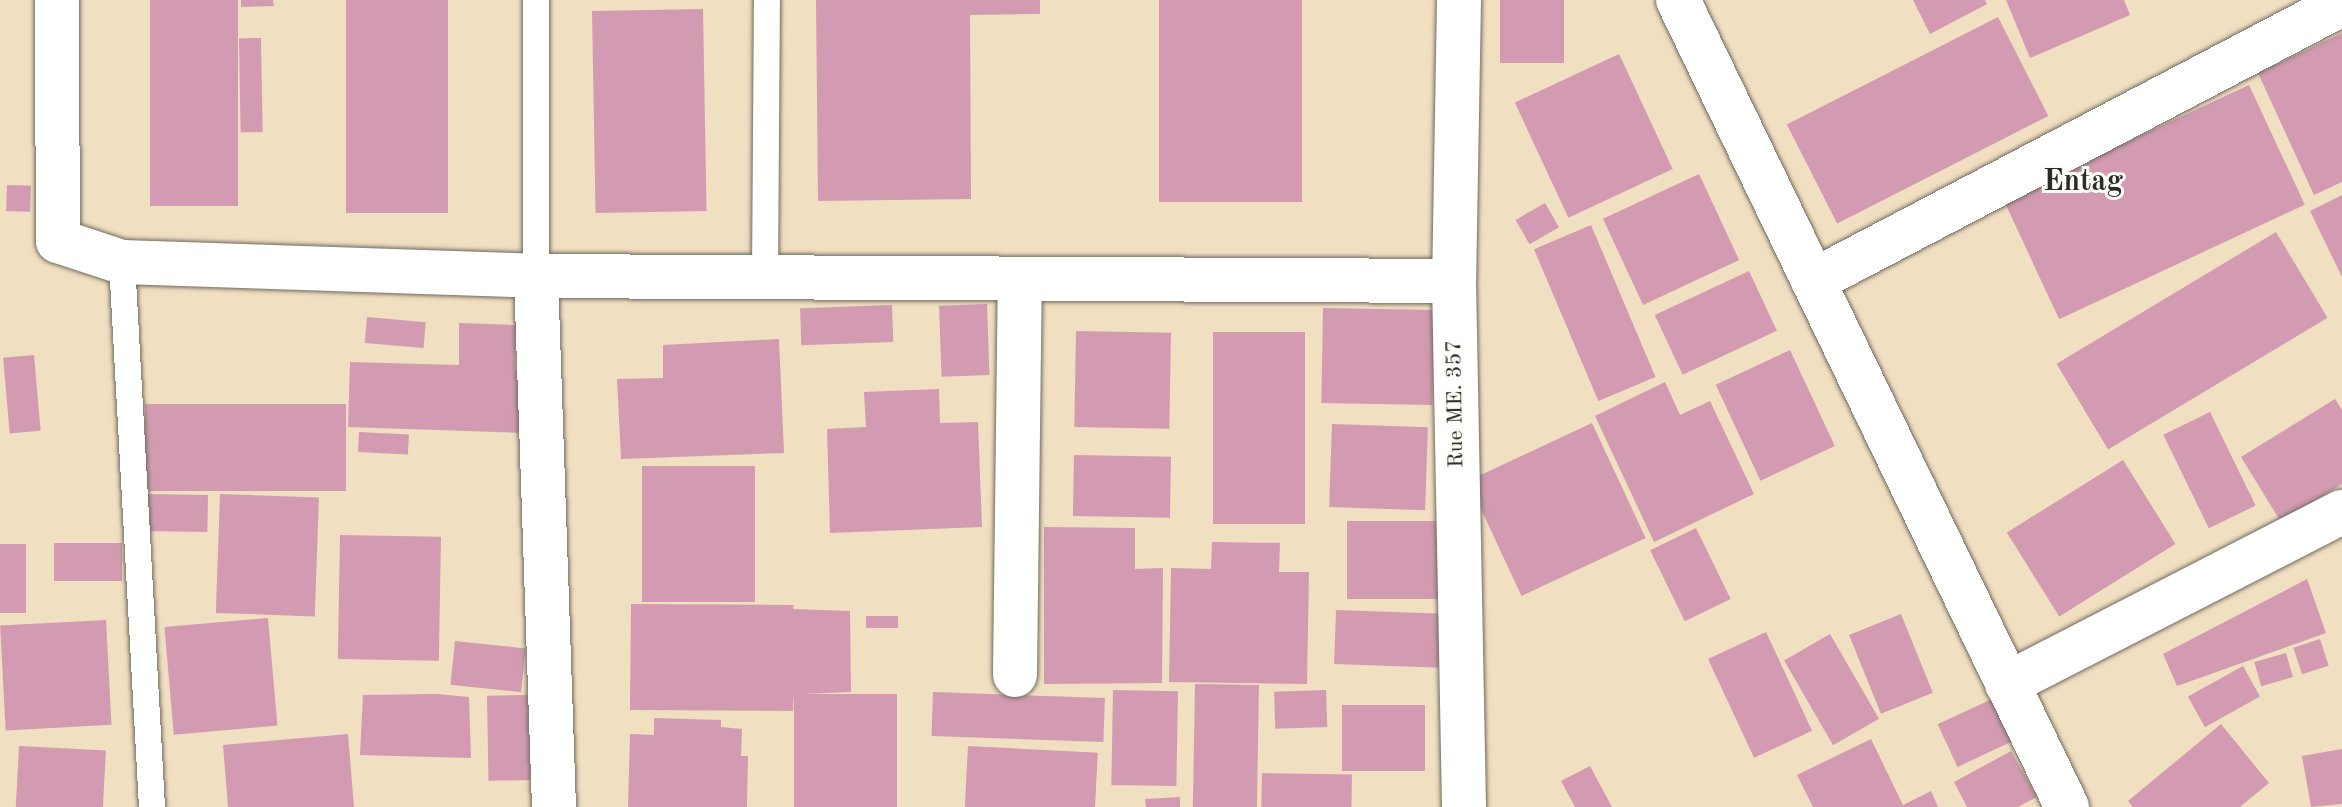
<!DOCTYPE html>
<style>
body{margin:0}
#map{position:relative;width:2342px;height:807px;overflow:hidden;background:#f1dfc1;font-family:"Old Standard TT",serif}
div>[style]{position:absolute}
.building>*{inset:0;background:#d29bb1;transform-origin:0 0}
.roads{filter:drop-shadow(0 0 2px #706a60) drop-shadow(0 0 2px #706a60)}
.service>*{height:26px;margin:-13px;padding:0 13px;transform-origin:13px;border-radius:13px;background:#fff}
.minor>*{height:44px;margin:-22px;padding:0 22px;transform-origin:22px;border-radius:22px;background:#fff}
span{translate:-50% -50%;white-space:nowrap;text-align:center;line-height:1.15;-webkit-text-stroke:6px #fdfcf7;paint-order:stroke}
.street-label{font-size:22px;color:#2b2b2b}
.district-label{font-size:30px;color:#2b2b2b;font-weight:700}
</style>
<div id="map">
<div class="building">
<div style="left:150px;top:0;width:88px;height:206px"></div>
<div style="clip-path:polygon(241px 0,273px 0,274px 6px,241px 7px)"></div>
<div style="left:346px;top:0;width:102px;height:213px"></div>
<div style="clip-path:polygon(816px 0,1040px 0,1040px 14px,970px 15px,971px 199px,818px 201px)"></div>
<div style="left:1159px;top:0;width:143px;height:202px"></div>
<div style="left:1500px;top:0;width:64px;height:63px"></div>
<div style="clip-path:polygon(1913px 0,1985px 0,1987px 4px,1930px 34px)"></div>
<div style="clip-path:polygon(2006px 0,2124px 0,2130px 15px,2030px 58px)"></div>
<div style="left:703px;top:9px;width:202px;height:111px;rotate:89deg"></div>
<div style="left:1998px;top:17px;width:111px;height:237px;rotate:63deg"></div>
<div style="clip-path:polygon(2342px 33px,2342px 182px,2314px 195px,2258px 73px)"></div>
<div style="left:261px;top:38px;width:94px;height:22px;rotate:89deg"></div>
<div style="left:1619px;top:54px;width:127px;height:115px;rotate:65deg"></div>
<div style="left:2249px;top:85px;width:132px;height:271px;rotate:65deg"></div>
<div style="left:1699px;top:174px;width:95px;height:106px;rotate:65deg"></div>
<div style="left:7px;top:185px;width:24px;height:26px;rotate:2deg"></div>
<div style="clip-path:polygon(2342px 195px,2342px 277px,2310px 211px)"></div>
<div style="left:1545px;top:203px;width:28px;height:34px;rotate:60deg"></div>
<div style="left:1591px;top:225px;width:165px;height:62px;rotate:67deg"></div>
<div style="left:2276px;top:232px;width:100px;height:256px;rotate:59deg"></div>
<div style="left:1749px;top:271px;width:66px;height:104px;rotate:65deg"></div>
<div style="left:987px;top:304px;width:71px;height:48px;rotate:88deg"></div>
<div style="left:892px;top:305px;width:37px;height:92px;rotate:88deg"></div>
<div style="left:1323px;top:308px;width:111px;height:95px;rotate:1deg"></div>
<div style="left:367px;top:317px;width:59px;height:26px;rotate:5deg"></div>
<div style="clip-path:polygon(459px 323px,516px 325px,515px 370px,526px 370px,525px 433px,348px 427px,350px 362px,459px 365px)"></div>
<div style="left:1076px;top:331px;width:95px;height:96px;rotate:1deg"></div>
<div style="left:1305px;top:332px;width:192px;height:92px;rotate:90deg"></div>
<div style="clip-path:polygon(779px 339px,784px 453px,621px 459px,617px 379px,663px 378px,663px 345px)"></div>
<div style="left:1790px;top:350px;width:106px;height:82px;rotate:65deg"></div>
<div style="left:34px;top:355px;width:76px;height:31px;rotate:85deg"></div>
<div style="clip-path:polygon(1665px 382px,1680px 415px,1710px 401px,1754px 494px,1654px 542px,1595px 416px)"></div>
<div style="clip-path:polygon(939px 389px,940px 423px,978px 422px,982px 527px,830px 533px,827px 429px,866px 427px,864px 392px)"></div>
<div style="clip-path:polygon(2335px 399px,2342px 410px,2342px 484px,2281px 522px,2241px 457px)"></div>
<div style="left:346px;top:404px;width:87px;height:201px;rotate:90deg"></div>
<div style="left:2210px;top:412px;width:104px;height:52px;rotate:64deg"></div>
<div style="left:1592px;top:423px;width:127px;height:137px;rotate:65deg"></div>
<div style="left:1332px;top:424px;width:96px;height:83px;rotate:2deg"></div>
<div style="left:359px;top:432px;width:50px;height:20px;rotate:3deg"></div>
<div style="left:1074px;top:455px;width:97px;height:61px;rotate:1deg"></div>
<div style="left:2123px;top:460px;width:99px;height:137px;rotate:58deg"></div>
<div style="left:755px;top:466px;width:136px;height:113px;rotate:90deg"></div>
<div style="left:146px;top:494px;width:62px;height:37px;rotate:1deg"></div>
<div style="left:220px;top:494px;width:99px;height:119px;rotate:2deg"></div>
<div style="left:1347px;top:521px;width:96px;height:78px"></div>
<div style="clip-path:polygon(1044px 527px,1135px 528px,1135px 569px,1163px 568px,1162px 683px,1044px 684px)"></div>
<div style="left:1696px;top:528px;width:79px;height:51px;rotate:64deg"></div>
<div style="left:340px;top:535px;width:101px;height:124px;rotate:1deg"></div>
<div style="clip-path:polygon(1212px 542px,1280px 543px,1279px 572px,1309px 572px,1307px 684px,1169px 682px,1171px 568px,1211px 569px)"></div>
<div style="left:54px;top:543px;width:68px;height:38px"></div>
<div style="left:0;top:544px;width:26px;height:69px"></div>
<div style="clip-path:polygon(2307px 579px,2326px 633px,2177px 686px,2163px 654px)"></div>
<div style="clip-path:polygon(631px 604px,794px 605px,793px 609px,850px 611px,851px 692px,802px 694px,897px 694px,897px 807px,794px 807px,794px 694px,793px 711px,630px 710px)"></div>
<div style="left:1336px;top:610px;width:108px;height:54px;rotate:2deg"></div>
<div style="left:1901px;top:614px;width:85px;height:56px;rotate:68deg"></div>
<div style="left:898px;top:616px;width:12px;height:32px;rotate:90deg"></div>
<div style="left:268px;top:618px;width:108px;height:104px;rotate:85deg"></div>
<div style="left:106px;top:620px;width:105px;height:106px;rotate:87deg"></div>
<div style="left:1766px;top:632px;width:109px;height:64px;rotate:65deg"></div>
<div style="left:1830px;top:634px;width:98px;height:53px;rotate:60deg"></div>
<div style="left:2320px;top:639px;width:28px;height:28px;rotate:72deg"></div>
<div style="left:455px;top:641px;width:71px;height:44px;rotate:6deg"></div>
<div style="left:2286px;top:653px;width:25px;height:33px;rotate:74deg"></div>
<div style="left:2243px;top:666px;width:35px;height:63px;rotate:61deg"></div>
<div style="left:1195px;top:684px;width:64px;height:123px;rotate:1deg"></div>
<div style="left:1113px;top:690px;width:65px;height:95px;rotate:1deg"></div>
<div style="left:1326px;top:690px;width:37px;height:52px;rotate:88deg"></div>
<div style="left:933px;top:692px;width:172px;height:44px;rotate:2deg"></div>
<div style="clip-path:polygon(438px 694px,469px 697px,471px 758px,360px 755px,363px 695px)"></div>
<div style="left:529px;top:695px;width:85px;height:42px;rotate:89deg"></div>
<div style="left:1992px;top:699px;width:47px;height:60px;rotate:65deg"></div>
<div style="left:1342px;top:705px;width:83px;height:66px"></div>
<div style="clip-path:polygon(654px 718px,721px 720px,721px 727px,742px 729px,741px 756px,748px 756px,747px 807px,628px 807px,630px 734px,654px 735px)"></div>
<div style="clip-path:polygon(2221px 724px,2269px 783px,2240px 807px,2133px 807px,2128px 801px)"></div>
<div style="clip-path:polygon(348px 734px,354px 807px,228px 807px,223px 745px)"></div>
<div style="clip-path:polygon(1871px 739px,1903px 805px,1931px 791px,1938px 807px,1813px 807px,1797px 775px)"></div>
<div style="left:19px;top:746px;width:87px;height:61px;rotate:3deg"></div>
<div style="left:968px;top:746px;width:130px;height:61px;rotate:3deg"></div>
<div style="clip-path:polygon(2342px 749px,2342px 804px,2311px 807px,2302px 756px)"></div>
<div style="clip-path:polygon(2011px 751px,2037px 797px,2018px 807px,1967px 807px,1954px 782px)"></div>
<div style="clip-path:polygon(1590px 766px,1612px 807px,1575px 807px,1561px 781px)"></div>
<div style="left:1262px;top:773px;width:90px;height:34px;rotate:1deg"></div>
<div style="clip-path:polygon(1180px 797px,1180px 807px,1146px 807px,1145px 799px)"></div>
</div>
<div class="roads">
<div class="service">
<div style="left:122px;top:262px;width:546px;rotate:86.85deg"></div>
<div style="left:536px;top:276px;width:276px;rotate:-90deg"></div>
<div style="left:765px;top:278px;width:278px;rotate:-89.6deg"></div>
</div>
<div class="minor">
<div style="left:57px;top:0;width:241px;rotate:89.8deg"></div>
<div style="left:58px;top:241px;width:67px;rotate:18.2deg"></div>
<div style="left:122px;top:262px;width:414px;rotate:1.9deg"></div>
<div style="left:536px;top:276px;width:918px;rotate:0.31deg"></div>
<div style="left:1459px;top:0;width:281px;rotate:91deg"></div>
<div style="left:1454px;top:281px;width:526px;rotate:88.91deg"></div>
<div style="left:1678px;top:0;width:896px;rotate:64.26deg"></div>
<div style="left:536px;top:276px;width:531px;rotate:88.06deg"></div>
<div style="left:1813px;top:281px;width:597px;rotate:-27.64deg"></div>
<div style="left:1015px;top:675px;width:395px;rotate:-89.3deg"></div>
<div style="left:2007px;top:684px;width:377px;rotate:-27.2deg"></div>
</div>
</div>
<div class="street-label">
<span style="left:1456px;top:404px;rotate:-91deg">Rue ME. 357</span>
</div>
<div class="district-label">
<span style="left:2083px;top:182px">Entag</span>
</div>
</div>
